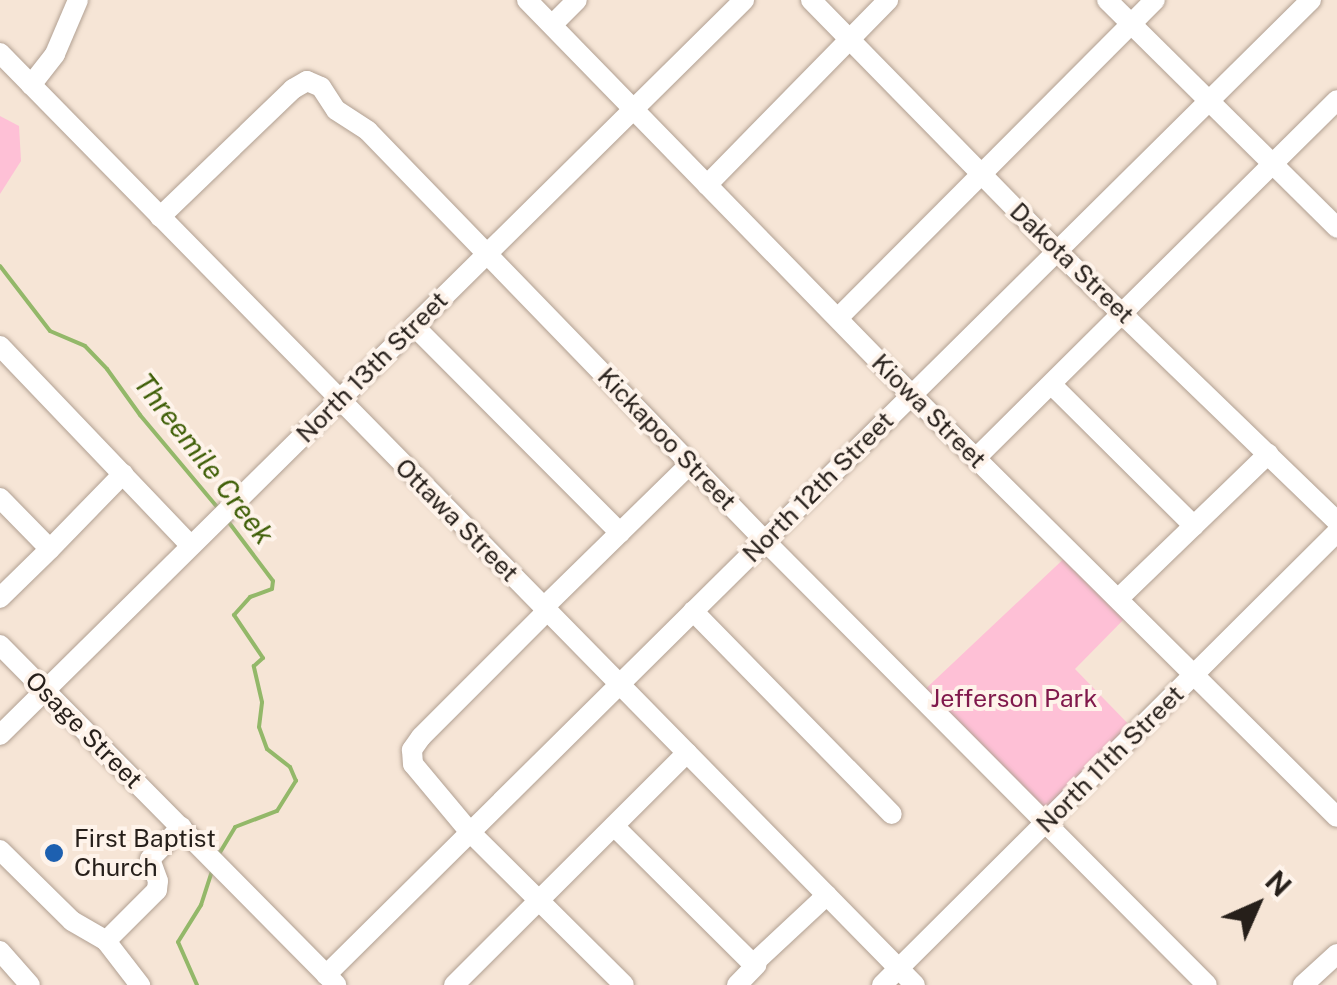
<!DOCTYPE html>
<style>
body{margin:0}
#map{position:relative;width:1337px;height:985px;overflow:hidden;background:#f6e5d6;font-family:"Public Sans",sans-serif}
div>[style]{position:absolute}
.green>*{inset:0;background:#fec0d6}
.stream>*{height:4px;margin:-2px;padding:0 2px;transform-origin:2px;border-radius:2px;background:#93b869}
.roads{filter:drop-shadow(0 0 2px #b1a092) drop-shadow(0 0 2px #b1a092)}
.minor>*{height:20px;margin:-10px;padding:0 10px;transform-origin:10px;border-radius:10px;background:#fff}
.dots>*{width:28px;height:28px;translate:-50% -50%;box-sizing:border-box;border:5px solid #fef3ea;border-radius:50%}
span{translate:-50% -50%;white-space:nowrap;text-align:center;line-height:1.15;-webkit-text-stroke:8px #fef3ea;paint-order:stroke}
.street-label{font-size:25px;color:#261f1a}
.park-label{font-size:25px;color:#80194c}
.poi-label{font-size:25px;color:#261f1a}
.left{translate:0 -50%;text-align:left}
.water-label{font-size:28px;color:#3f5f07;font-style:italic}
.north{position:absolute;left:1207px;top:855px;width:100px;height:100px;-webkit-text-stroke:8px #fef3ea;paint-order:stroke;rotate:45deg;font-size:28px;font-weight:700;line-height:40px;text-align:center;color:#261f1a}
.north::after{content:'';display:block;margin:auto;width:35px;height:45px;background:#261f1a;clip-path:polygon(50% 0,100% 100%,50% 72%,0 100%)}
</style>
<div id="map">
<div class="green">
<div style="clip-path:polygon(0 116px,19px 126px,21px 161px,0 194px)"></div>
<div style="clip-path:polygon(1071px 552px,1131px 612px,1075px 669px,1137px 733px,1046px 824px,919px 695px)"></div>
</div>
<div class="stream">
<div style="left:0;top:266px;width:82px;rotate:52.4deg"></div>
<div style="left:50px;top:331px;width:38px;rotate:23deg"></div>
<div style="left:85px;top:346px;width:32px;rotate:46deg"></div>
<div style="left:107px;top:369px;width:57px;rotate:54.3deg"></div>
<div style="left:140px;top:415px;width:121px;rotate:50deg"></div>
<div style="left:219px;top:854px;width:31px;rotate:-59deg"></div>
<div style="left:235px;top:827px;width:45px;rotate:-20.9deg"></div>
<div style="left:277px;top:811px;width:36px;rotate:-58deg"></div>
<div style="left:296px;top:781px;width:15px;rotate:-113deg"></div>
<div style="left:290px;top:767px;width:29px;rotate:-142deg"></div>
<div style="left:267px;top:749px;width:23px;rotate:-110deg"></div>
<div style="left:259px;top:727px;width:25px;rotate:-83deg"></div>
<div style="left:262px;top:702px;width:37px;rotate:-103deg"></div>
<div style="left:254px;top:666px;width:12px;rotate:-42deg"></div>
<div style="left:263px;top:658px;width:52px;rotate:-124deg"></div>
<div style="left:234px;top:615px;width:24px;rotate:-48deg"></div>
<div style="left:250px;top:597px;width:23px;rotate:-20deg"></div>
<div style="left:272px;top:589px;width:8px;rotate:-83deg"></div>
<div style="left:273px;top:581px;width:76px;rotate:-127deg"></div>
<div style="left:197px;top:985px;width:47px;rotate:-113.8deg"></div>
<div style="left:178px;top:942px;width:44px;rotate:-58.1deg"></div>
<div style="left:201px;top:905px;width:35px;rotate:-72deg"></div>
</div>
<div class="roads">
<div class="minor">
<div style="left:527px;top:0;width:550px;rotate:45.74deg"></div>
<div style="left:911px;top:394px;width:600px;rotate:44.8deg"></div>
<div style="left:811px;top:0;width:353px;rotate:45.6deg"></div>
<div style="left:1058px;top:252px;width:388px;rotate:44deg"></div>
<div style="left:1107px;top:0;width:324px;rotate:44.7deg"></div>
<div style="left:552px;top:25px;width:35px;rotate:-45deg"></div>
<div style="left:0;top:53px;width:1306px;rotate:45.53deg"></div>
<div style="left:31px;top:85px;width:39px;rotate:-52deg"></div>
<div style="left:55px;top:54px;width:59px;rotate:-66.9deg"></div>
<div style="left:707px;top:185px;width:259px;rotate:-45.6deg"></div>
<div style="left:160px;top:217px;width:185px;rotate:-43.9deg"></div>
<div style="left:293px;top:89px;width:16px;rotate:-30deg"></div>
<div style="left:307px;top:81px;width:15px;rotate:23deg"></div>
<div style="left:321px;top:87px;width:27px;rotate:57deg"></div>
<div style="left:336px;top:110px;width:38px;rotate:33deg"></div>
<div style="left:368px;top:131px;width:571px;rotate:45.92deg"></div>
<div style="left:765px;top:541px;width:626px;rotate:45.13deg"></div>
<div style="left:838px;top:318px;width:449px;rotate:-45.1deg"></div>
<div style="left:414px;top:326px;width:292px;rotate:45.1deg"></div>
<div style="left:0;top:346px;width:275px;rotate:46.3deg"></div>
<div style="left:1052px;top:385px;width:200px;rotate:44.8deg"></div>
<div style="left:976px;top:458px;width:508px;rotate:-44.76deg"></div>
<div style="left:0;top:498px;width:71px;rotate:45.6deg"></div>
<div style="left:50px;top:549px;width:70px;rotate:135.6deg"></div>
<div style="left:50px;top:549px;width:105px;rotate:-45.8deg"></div>
<div style="left:1118px;top:599px;width:209px;rotate:-44deg"></div>
<div style="left:543px;top:608px;width:206px;rotate:-44.4deg"></div>
<div style="left:547px;top:611px;width:178px;rotate:135deg"></div>
<div style="left:421px;top:737px;width:16px;rotate:125deg"></div>
<div style="left:412px;top:750px;width:14px;rotate:86deg"></div>
<div style="left:413px;top:764px;width:87px;rotate:50.1deg"></div>
<div style="left:469px;top:831px;width:218px;rotate:44.8deg"></div>
<div style="left:693px;top:611px;width:284px;rotate:45.6deg"></div>
<div style="left:0;top:645px;width:478px;rotate:45.3deg"></div>
<div style="left:0;top:735px;width:1046px;rotate:-44.65deg"></div>
<div style="left:614px;top:826px;width:196px;rotate:44.8deg"></div>
<div style="left:753px;top:964px;width:101px;rotate:-43deg"></div>
<div style="left:0;top:850px;width:101px;rotate:44.6deg"></div>
<div style="left:72px;top:921px;width:39px;rotate:30deg"></div>
<div style="left:106px;top:941px;width:56px;rotate:52.3deg"></div>
<div style="left:106px;top:941px;width:72px;rotate:-45deg"></div>
<div style="left:157px;top:890px;width:9px;rotate:-84deg"></div>
<div style="left:158px;top:881px;width:23px;rotate:-110deg"></div>
<div style="left:150px;top:859px;width:45px;rotate:-45.9deg"></div>
<div style="left:0;top:951px;width:45px;rotate:48.6deg"></div>
<div style="left:326px;top:975px;width:1386px;rotate:-44.71deg"></div>
<div style="left:454px;top:985px;width:329px;rotate:-44.9deg"></div>
<div style="left:737px;top:985px;width:28px;rotate:-46deg"></div>
<div style="left:882px;top:985px;width:642px;rotate:-44.87deg"></div>
<div style="left:1303px;top:985px;width:46px;rotate:-42.4deg"></div>
</div>
</div>
<div class="dots">
<div style="left:54px;top:853px;background:#1d60b0"></div>
</div>
<div class="street-label">
<span style="left:1072px;top:263px;rotate:44deg">Dakota Street</span>
<span style="left:372px;top:367px;rotate:-45deg">North 13th Street</span>
<span style="left:929px;top:411px;rotate:45deg">Kiowa Street</span>
<span style="left:667px;top:439px;rotate:46deg">Kickapoo Street</span>
<span style="left:818px;top:487px;rotate:-45deg">North 12th Street</span>
<span style="left:457px;top:520px;rotate:45deg">Ottawa Street</span>
<span style="left:84px;top:730px;rotate:45deg">Osage Street</span>
<span style="left:1110px;top:759px;rotate:-45deg">North 11th Street</span>
</div>
<div class="park-label">
<span style="left:1014px;top:698px">Jefferson Park</span>
</div>
<div class="poi-label">
<span class="left" style="left:74px;top:853px">First Baptist<br>Church</span>
</div>
<div class="water-label">
<span style="left:204px;top:459px;rotate:52deg">Threemile Creek</span>
</div>
<div class="north">N</div>
</div>
